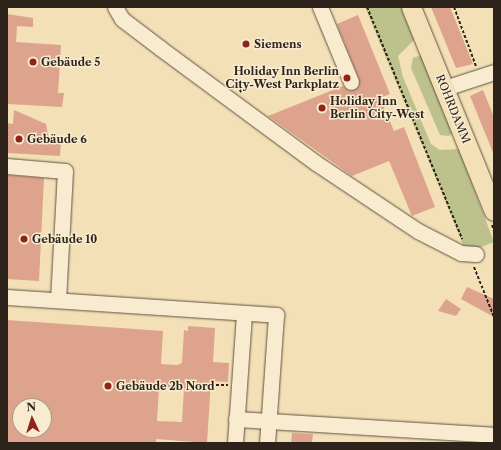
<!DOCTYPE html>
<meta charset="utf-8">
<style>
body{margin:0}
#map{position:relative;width:501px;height:450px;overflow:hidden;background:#f4e0b6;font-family:"Libre Caslon Text",serif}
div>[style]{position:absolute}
.green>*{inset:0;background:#bdc28c}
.building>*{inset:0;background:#dda38d}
.path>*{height:2px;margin-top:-1px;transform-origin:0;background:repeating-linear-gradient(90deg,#2d231a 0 3px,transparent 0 5px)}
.roads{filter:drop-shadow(0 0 1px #5f5241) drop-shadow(0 0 1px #5f5241)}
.minor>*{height:15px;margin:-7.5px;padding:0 7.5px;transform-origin:7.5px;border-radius:7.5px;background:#f8ebd0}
.major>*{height:19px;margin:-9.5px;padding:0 9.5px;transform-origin:9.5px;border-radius:9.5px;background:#f4e0b6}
.dots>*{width:11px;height:11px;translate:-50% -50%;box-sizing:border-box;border:2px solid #f8ebd0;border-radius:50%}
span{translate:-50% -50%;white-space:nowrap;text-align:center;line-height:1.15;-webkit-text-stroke:3px #f8ebd0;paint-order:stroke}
.poi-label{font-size:11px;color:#2d231a;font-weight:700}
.left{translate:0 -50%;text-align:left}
.right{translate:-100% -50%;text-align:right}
.street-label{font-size:11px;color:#2d231a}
.frame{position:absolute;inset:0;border:8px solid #2d231a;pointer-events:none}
.north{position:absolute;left:12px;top:398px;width:40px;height:40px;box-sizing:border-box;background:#f8ebd0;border:1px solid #a79b87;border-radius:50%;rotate:356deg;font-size:11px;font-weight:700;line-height:16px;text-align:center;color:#2d231a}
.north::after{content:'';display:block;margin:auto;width:14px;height:18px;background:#8f2418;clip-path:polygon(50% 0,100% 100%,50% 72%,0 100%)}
</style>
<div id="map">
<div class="green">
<div style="clip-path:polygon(365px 7px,401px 7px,414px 40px,398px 56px,403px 77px,431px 144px,440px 150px,459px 149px,494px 242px,476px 249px,464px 247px)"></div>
<div style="clip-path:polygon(421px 55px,452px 133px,449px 136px,440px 135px,411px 68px,413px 58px)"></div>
</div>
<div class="building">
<div style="clip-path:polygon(431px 7px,450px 7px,473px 64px,456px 68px)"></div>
<div style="clip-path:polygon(7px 14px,33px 18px,33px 27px,17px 26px,16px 42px,61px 45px,58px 93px,64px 93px,62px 107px,7px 104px)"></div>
<div style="clip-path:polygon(358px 15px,390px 94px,380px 98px,394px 131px,404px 127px,435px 207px,412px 216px,389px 161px,352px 176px,268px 116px,343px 86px,349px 91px,358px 88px,359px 79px,337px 24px)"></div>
<div style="clip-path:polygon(483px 90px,494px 117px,494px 155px,470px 96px)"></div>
<div style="clip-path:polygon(14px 110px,46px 124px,49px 140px,61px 141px,60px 156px,7px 153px,7px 123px,13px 124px)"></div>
<div style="clip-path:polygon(7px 175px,44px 178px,39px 281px,7px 279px)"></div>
<div style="clip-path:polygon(467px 287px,494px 299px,494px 317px,461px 299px)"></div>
<div style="clip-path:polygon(446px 299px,461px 309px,456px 316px,438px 311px)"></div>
<div style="clip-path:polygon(evenodd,7px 320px,163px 331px,161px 364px,177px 365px,182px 363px,184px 330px,188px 331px,188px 326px,215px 328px,213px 362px,229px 363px,228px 382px,211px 381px,207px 443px,156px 439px,156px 443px,7px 443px,7px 320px,159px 387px,184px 388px,182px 422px,157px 421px,159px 387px,7px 320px,20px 406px,44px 406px,44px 430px,20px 430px,20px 406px)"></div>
<div style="clip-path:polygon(292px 433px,313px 434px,312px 443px,291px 443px)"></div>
</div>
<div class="path">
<div style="left:367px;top:7px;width:251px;rotate:67.7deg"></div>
<div style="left:454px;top:7px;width:63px;rotate:69.6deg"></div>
<div style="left:238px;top:85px;width:8px;rotate:67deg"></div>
<div style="left:492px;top:225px;width:6px;rotate:72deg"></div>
<div style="left:474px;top:267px;width:54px;rotate:68.2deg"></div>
<div style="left:211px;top:385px;width:17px"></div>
</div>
<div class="roads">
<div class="minor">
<div style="left:115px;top:7px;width:14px;rotate:60deg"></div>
<div style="left:122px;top:19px;width:48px;rotate:37.3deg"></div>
<div style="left:160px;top:48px;width:194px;rotate:36.4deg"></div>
<div style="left:316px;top:163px;width:123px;rotate:33.7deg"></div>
<div style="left:418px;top:231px;width:48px;rotate:27.1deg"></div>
<div style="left:461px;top:253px;width:15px;rotate:4deg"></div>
<div style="left:320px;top:7px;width:81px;rotate:67.5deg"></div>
<div style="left:445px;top:88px;width:52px;rotate:-18.1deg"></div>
<div style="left:7px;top:166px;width:58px;rotate:4.9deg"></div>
<div style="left:65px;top:171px;width:129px;rotate:93.1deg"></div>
<div style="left:7px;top:297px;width:270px;rotate:3.8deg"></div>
<div style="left:276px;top:315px;width:128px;rotate:94deg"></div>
<div style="left:236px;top:419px;width:258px;rotate:3.5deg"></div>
<div style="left:235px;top:443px;width:130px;rotate:-86deg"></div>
</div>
<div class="major">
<div style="left:411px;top:7px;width:220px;rotate:67.9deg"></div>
</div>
</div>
<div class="dots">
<div style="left:246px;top:44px;background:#8f2418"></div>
<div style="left:33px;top:62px;background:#8f2418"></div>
<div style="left:347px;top:78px;background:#8f2418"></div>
<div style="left:322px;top:108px;background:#8f2418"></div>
<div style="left:19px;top:139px;background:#8f2418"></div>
<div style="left:24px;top:239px;background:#8f2418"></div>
<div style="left:108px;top:386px;background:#8f2418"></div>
</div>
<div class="poi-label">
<span class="left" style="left:254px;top:44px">Siemens</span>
<span class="left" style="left:41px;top:62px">Gebäude 5</span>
<span class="right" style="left:339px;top:78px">Holiday Inn Berlin<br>City-West Parkplatz</span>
<span class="left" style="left:330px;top:108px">Holiday Inn<br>Berlin City-West</span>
<span class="left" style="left:27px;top:139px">Gebäude 6</span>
<span class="left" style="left:32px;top:239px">Gebäude 10</span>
<span class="left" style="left:116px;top:386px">Gebäude 2b Nord</span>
</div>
<div class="street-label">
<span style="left:453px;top:109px;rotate:68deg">ROHRDAMM</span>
</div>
<div class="frame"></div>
<div class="north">N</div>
</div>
